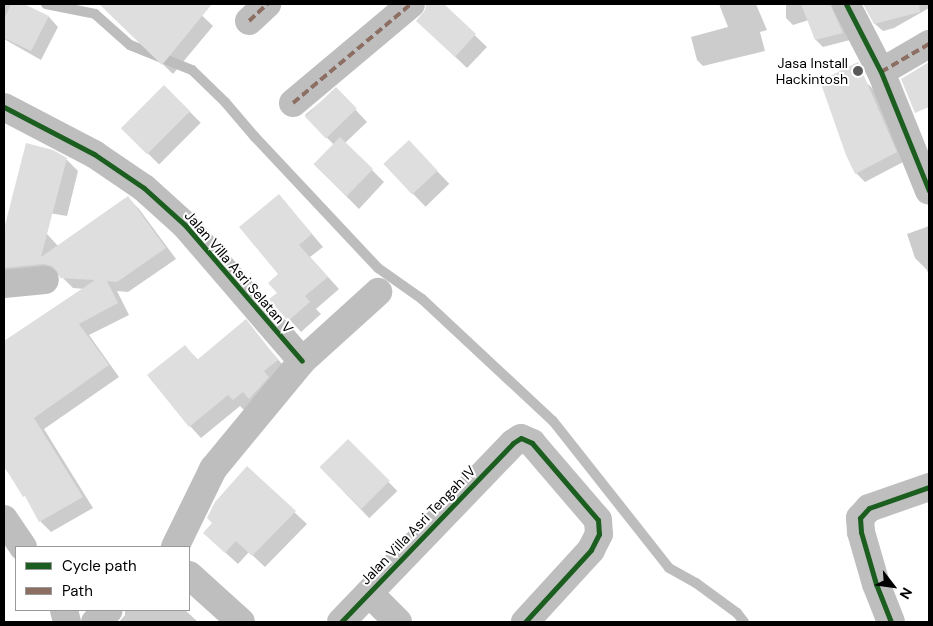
<!DOCTYPE html>
<style>
body{margin:0}
#map{position:relative;width:933px;height:626px;overflow:hidden;background:#fff;font-family:"DM Sans",sans-serif}
div>[style]{position:absolute}
.shadow>*{inset:0;background:#0003;transform-origin:0 0}
.stream>*{height:10px;margin:-5px;padding:0 5px;transform-origin:5px;border-radius:5px;background:#bdbdbd}
.building>*{inset:0;background:#dedede;transform-origin:0 0}
.minor>*{height:28px;margin:-14px;padding:0 14px;transform-origin:14px;border-radius:14px;background:#bebebe}
.quiet>*{height:4px;margin-top:-2px;transform-origin:0;background:repeating-linear-gradient(90deg,#8d6e63 0 8px,transparent 0 12px)}
.cycleway>*{height:5px;margin:-2.5px;padding:0 2.5px;transform-origin:2.5px;border-radius:2.5px;background:#1b5e20}
.dots>*{width:14px;height:14px;translate:-50% -50%;box-sizing:border-box;border:2px solid #fff;border-radius:50%}
span{translate:-50% -50%;white-space:nowrap;text-align:center;line-height:1.15;-webkit-text-stroke:4px #fff;paint-order:stroke}
.poi-label{font-size:14px;color:#000}
.right{translate:-100% -50%;text-align:right}
.street-label{font-size:14px;color:#000}
.frame{position:absolute;inset:0;border:5px solid #000;pointer-events:none}
.legend{position:absolute;left:15px;top:546px;width:175px;height:65px;box-sizing:border-box;background:#fff;border:1px solid #999;margin:0;padding:6px 9px;list-style:none;font-size:15px;color:#000}
.legend li{display:flex;align-items:center;gap:10px;height:25px}
.legend b{width:25px;border:1px solid #999}
.north{position:absolute;left:868px;top:561px;width:50px;height:50px;-webkit-text-stroke:4px #fff;paint-order:stroke;rotate:120deg;font-size:14px;font-weight:700;line-height:20px;text-align:center;color:#000}
.north::after{content:'';display:block;margin:auto;width:18px;height:22px;background:#000;clip-path:polygon(50% 0,100% 100%,50% 72%,0 100%)}
</style>
<div id="map">
<div class="shadow">
<div style="clip-path:polygon(4px 4px,21px 4px,49px 17px,58px 27px,41px 60px,4px 39px)"></div>
<div style="clip-path:polygon(123px 4px,190px 4px,213px 26px,173px 74px,112px 15px)"></div>
<div style="clip-path:polygon(428px 4px,442px 4px,487px 47px,467px 68px,429px 32px)"></div>
<div style="clip-path:polygon(719px 4px,756px 4px,767px 30px,760px 32px,765px 51px,703px 66px,697px 60px,691px 37px,728px 27px)"></div>
<div style="clip-path:polygon(786px 4px,839px 4px,850px 40px,823px 47px,816px 40px,809px 20px,793px 25px,786px 18px)"></div>
<div style="clip-path:polygon(864px 4px,929px 4px,929px 8px,894px 28px,883px 31px,875px 24px)"></div>
<div style="clip-path:polygon(868px 84px,877px 93px,905px 161px,865px 182px,856px 173px,828px 101px)"></div>
<div style="left:164px;top:86px;width:52px;height:59px;rotate:45deg"></div>
<div style="clip-path:polygon(336px 89px,367px 122px,345px 143px,384px 182px,359px 209px,314px 164px,334px 145px,305px 115px)"></div>
<div style="left:409px;top:142px;width:58px;height:33px;rotate:46deg"></div>
<div style="clip-path:polygon(66px 159px,78px 171px,67px 216px,25px 209px)"></div>
<div style="clip-path:polygon(279px 195px,323px 247px,310px 257px,339px 289px,316px 309px,321px 314px,301px 332px,271px 299px,278px 293px)"></div>
<div style="clip-path:polygon(128px 198px,139px 209px,176px 259px,128px 292px,117px 291px,129px 315px,89px 335px,119px 377px,44px 429px,93px 508px,51px 532px,40px 521px,30px 502px,4px 467px,4px 343px,84px 289px,73px 288px,61px 276px,56px 275px,4px 284px,4px 234px,47px 234px,58px 246px)"></div>
<div style="clip-path:polygon(929px 226px,929px 276px,927px 270px,915px 258px,907px 234px)"></div>
<div style="clip-path:polygon(245px 321px,289px 372px,245px 411px,240px 406px,201px 438px,190px 426px,185px 346px,199px 361px)"></div>
<div style="left:348px;top:440px;width:71px;height:39px;rotate:46deg"></div>
<div style="clip-path:polygon(247px 468px,307px 524px,265px 567px,249px 552px,238px 564px,216px 544px,214px 523px)"></div>
<div style="clip-path:polygon(125px 610px,185px 610px,198px 622px,119px 622px,125px 615px)"></div>
</div>
<div class="stream">
<div style="left:46px;top:4px;width:50px;rotate:11.5deg"></div>
<div style="left:95px;top:14px;width:47px;rotate:41.5deg"></div>
<div style="left:130px;top:45px;width:67px;rotate:22deg"></div>
<div style="left:192px;top:70px;width:46px;rotate:44.1deg"></div>
<div style="left:225px;top:102px;width:45px;rotate:49.5deg"></div>
<div style="left:254px;top:136px;width:181px;rotate:46.8deg"></div>
<div style="left:378px;top:268px;width:54px;rotate:35.2deg"></div>
<div style="left:422px;top:299px;width:179px;rotate:43deg"></div>
<div style="left:553px;top:421px;width:187px;rotate:51.7deg"></div>
<div style="left:669px;top:568px;width:31px;rotate:29deg"></div>
<div style="left:696px;top:583px;width:51px;rotate:36.2deg"></div>
<div style="left:737px;top:613px;width:11px;rotate:52deg"></div>
</div>
<div class="building">
<div style="clip-path:polygon(11px 4px,24px 4px,49px 16px,31px 51px,4px 38px,4px 19px)"></div>
<div style="clip-path:polygon(99px 4px,212px 4px,162px 65px)"></div>
<div style="clip-path:polygon(426px 4px,444px 4px,476px 34px,455px 57px,416px 21px,425px 10px)"></div>
<div style="clip-path:polygon(801px 4px,830px 4px,843px 33px,815px 40px)"></div>
<div style="clip-path:polygon(863px 4px,919px 4px,920px 12px,874px 24px)"></div>
<div style="clip-path:polygon(858px 62px,897px 152px,855px 174px,846px 155px,820px 81px)"></div>
<div style="clip-path:polygon(929px 62px,929px 107px,915px 113px,901px 79px)"></div>
<div style="left:164px;top:85px;width:37px;height:61px;rotate:45deg"></div>
<div style="left:336px;top:87px;width:30px;height:43px;rotate:46deg"></div>
<div style="left:340px;top:137px;width:46px;height:38px;rotate:44deg"></div>
<div style="left:409px;top:140px;width:42px;height:35px;rotate:47deg"></div>
<div style="clip-path:polygon(26px 143px,53px 150px,67px 158px,41px 257px,128px 196px,166px 248px,117px 282px,107px 281px,118px 303px,79px 324px,109px 365px,34px 418px,83px 497px,39px 522px,25px 496px,23px 497px,4px 466px,4px 341px,95px 280px,60px 278px,57px 271px,52px 266px,44px 264px,4px 268px,4px 229px)"></div>
<div style="clip-path:polygon(279px 194px,312px 234px,299px 245px,328px 277px,305px 296px,310px 302px,288px 321px,269px 299px,277px 293px,268px 283px,278px 274px,239px 227px)"></div>
<div style="clip-path:polygon(246px 319px,278px 360px,264px 371px,269px 377px,249px 399px,243px 392px,233px 400px,228px 395px,189px 427px,147px 375px,185px 345px,197px 360px)"></div>
<div style="left:348px;top:439px;width:59px;height:40px;rotate:45deg"></div>
<div style="clip-path:polygon(247px 466px,296px 511px,252px 556px,236px 541px,225px 553px,203px 533px,212px 523px,207px 518px,215px 502px)"></div>
</div>
<div class="minor">
<div style="left:846px;top:4px;width:76px;rotate:62.8deg"></div>
<div style="left:881px;top:72px;width:128px;rotate:68deg"></div>
<div style="left:249px;top:21px;width:25px;rotate:-43deg"></div>
<div style="left:881px;top:72px;width:56px;rotate:-30.3deg"></div>
<div style="left:293px;top:103px;width:154px;rotate:-40deg"></div>
<div style="left:4px;top:107px;width:102px;rotate:27.6deg"></div>
<div style="left:94px;top:154px;width:60px;rotate:34.2deg"></div>
<div style="left:144px;top:188px;width:55px;rotate:42.1deg"></div>
<div style="left:185px;top:225px;width:179px;rotate:49.3deg"></div>
<div style="left:4px;top:284px;width:41px;rotate:-5.6deg"></div>
<div style="left:4px;top:519px;width:34px;rotate:56deg"></div>
<div style="left:175px;top:547px;width:87px;rotate:-64deg"></div>
<div style="left:213px;top:469px;width:140px;rotate:-50.5deg"></div>
<div style="left:302px;top:361px;width:103px;rotate:-42.2deg"></div>
<div style="left:189px;top:575px;width:70px;rotate:42.1deg"></div>
<div style="left:369px;top:593px;width:41px;rotate:45deg"></div>
<div style="left:64px;top:610px;width:12px;rotate:76deg"></div>
<div style="left:95px;top:622px;width:18px;rotate:-41deg"></div>
<div style="left:341px;top:622px;width:248px;rotate:-46.1deg"></div>
<div style="left:513px;top:443px;width:9px;rotate:-32deg"></div>
<div style="left:521px;top:438px;width:12px;rotate:24deg"></div>
<div style="left:532px;top:443px;width:101px;rotate:49.4deg"></div>
<div style="left:598px;top:520px;width:14px;rotate:86deg"></div>
<div style="left:599px;top:534px;width:18px;rotate:117deg"></div>
<div style="left:591px;top:550px;width:98px;rotate:132.5deg"></div>
<div style="left:891px;top:622px;width:41px;rotate:-111.5deg"></div>
<div style="left:876px;top:584px;width:54px;rotate:-106.1deg"></div>
<div style="left:861px;top:532px;width:14px;rotate:-94deg"></div>
<div style="left:860px;top:518px;width:13px;rotate:-48deg"></div>
<div style="left:869px;top:508px;width:64px;rotate:-19.3deg"></div>
</div>
<div class="quiet">
<div style="left:249px;top:21px;width:25px;rotate:-43deg"></div>
<div style="left:881px;top:72px;width:56px;rotate:-30.3deg"></div>
<div style="left:293px;top:103px;width:154px;rotate:-40deg"></div>
</div>
<div class="cycleway">
<div style="left:846px;top:4px;width:76px;rotate:62.8deg"></div>
<div style="left:881px;top:72px;width:128px;rotate:68deg"></div>
<div style="left:4px;top:107px;width:102px;rotate:27.6deg"></div>
<div style="left:94px;top:154px;width:60px;rotate:34.2deg"></div>
<div style="left:144px;top:188px;width:55px;rotate:42.1deg"></div>
<div style="left:185px;top:225px;width:179px;rotate:49.3deg"></div>
<div style="left:341px;top:622px;width:248px;rotate:-46.1deg"></div>
<div style="left:513px;top:443px;width:9px;rotate:-32deg"></div>
<div style="left:521px;top:438px;width:12px;rotate:24deg"></div>
<div style="left:532px;top:443px;width:101px;rotate:49.4deg"></div>
<div style="left:598px;top:520px;width:14px;rotate:86deg"></div>
<div style="left:599px;top:534px;width:18px;rotate:117deg"></div>
<div style="left:591px;top:550px;width:98px;rotate:132.5deg"></div>
<div style="left:891px;top:622px;width:41px;rotate:-111.5deg"></div>
<div style="left:876px;top:584px;width:54px;rotate:-106.1deg"></div>
<div style="left:861px;top:532px;width:14px;rotate:-94deg"></div>
<div style="left:860px;top:518px;width:13px;rotate:-48deg"></div>
<div style="left:869px;top:508px;width:64px;rotate:-19.3deg"></div>
</div>
<div class="dots">
<div style="left:858px;top:71px;background:#595959"></div>
</div>
<div class="poi-label">
<span class="right" style="left:848px;top:71px">Jasa Install<br>Hackintosh</span>
</div>
<div class="street-label">
<span style="left:239px;top:272px;rotate:49deg">Jalan Villa Asri Selatan V</span>
<span style="left:418px;top:525px;rotate:-46deg">Jalan Villa Asri Tengah IV</span>
</div>
<div class="frame"></div>
<ul class="legend">
<li><b style="height:6px;background:#1b5e20"></b>Cycle path</li>
<li><b style="height:6px;background:#8d6e63"></b>Path</li>
</ul>
<div class="north">N</div>
</div>
